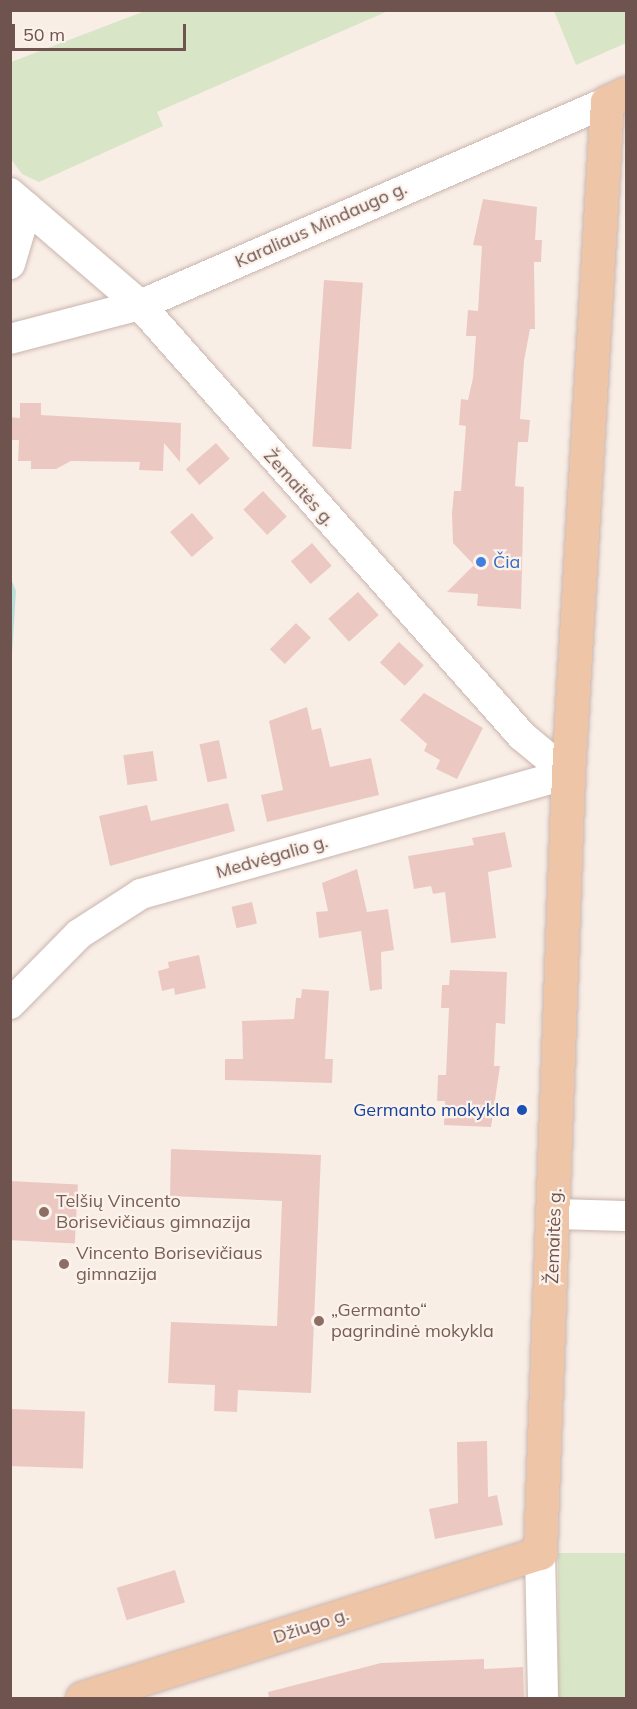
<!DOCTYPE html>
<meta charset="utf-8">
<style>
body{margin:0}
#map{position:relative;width:637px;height:1709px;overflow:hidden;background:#f9eee6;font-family:Mulish,sans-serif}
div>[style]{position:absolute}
.green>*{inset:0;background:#d9e5c7;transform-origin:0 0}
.water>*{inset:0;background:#bde0de}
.building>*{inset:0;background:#ebc9c2;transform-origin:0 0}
.roads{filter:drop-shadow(0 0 2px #c9b5ae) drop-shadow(0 0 2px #c9b5ae)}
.minor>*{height:30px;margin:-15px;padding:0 15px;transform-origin:15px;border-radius:15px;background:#fff}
.major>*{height:33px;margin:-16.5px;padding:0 16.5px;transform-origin:16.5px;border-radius:16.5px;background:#efc5a7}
.dots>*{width:16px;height:16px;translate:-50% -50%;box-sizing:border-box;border:3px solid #fcf2ec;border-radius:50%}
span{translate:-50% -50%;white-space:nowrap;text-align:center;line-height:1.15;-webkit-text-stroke:4.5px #fcf2ec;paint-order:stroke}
.street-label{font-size:18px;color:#6f534e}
.shop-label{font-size:18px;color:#366cbe}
.left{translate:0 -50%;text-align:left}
.transit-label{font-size:18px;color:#164399}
.right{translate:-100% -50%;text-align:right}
.education-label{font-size:18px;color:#785e54}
.frame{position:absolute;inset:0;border:12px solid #6f534e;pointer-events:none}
.scale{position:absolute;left:12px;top:24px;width:174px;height:27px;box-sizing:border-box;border:3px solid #6f534e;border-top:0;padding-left:8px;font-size:18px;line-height:21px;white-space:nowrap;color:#6f534e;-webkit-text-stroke:4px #fcf2ec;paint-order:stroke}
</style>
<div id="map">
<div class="green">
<div style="clip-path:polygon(284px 11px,388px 11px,157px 112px,163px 126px,39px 182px,22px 174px,11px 159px,11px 62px,145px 11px)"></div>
<div style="clip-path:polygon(554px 11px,626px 11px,626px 43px,576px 65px)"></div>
<div style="left:626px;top:1553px;width:145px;height:68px;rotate:90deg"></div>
</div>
<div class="water">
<div style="clip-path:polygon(11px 579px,16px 591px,11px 671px)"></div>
</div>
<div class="building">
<div style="clip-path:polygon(483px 199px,537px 207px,535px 240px,542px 240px,541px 262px,534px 262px,535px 329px,530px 329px,524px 361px,520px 419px,530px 420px,528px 442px,518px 442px,515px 486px,524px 487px,521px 609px,477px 606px,478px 594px,447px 592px,474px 565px,453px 543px,452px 513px,454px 491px,461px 491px,466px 426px,459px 425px,461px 399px,468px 400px,473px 378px,476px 336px,466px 336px,468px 310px,478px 311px,482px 246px,473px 245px)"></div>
<div style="left:324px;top:280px;width:39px;height:167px;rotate:4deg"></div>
<div style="clip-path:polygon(20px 403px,41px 403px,41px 415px,181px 423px,180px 462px,164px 443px,163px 471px,139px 470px,140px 462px,71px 461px,56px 469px,31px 469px,31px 461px,18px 461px,19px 440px,10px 440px,10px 417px,20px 418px)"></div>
<div style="left:216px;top:443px;width:21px;height:40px;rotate:49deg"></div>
<div style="left:263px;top:491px;width:35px;height:27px;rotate:47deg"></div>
<div style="left:192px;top:513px;width:33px;height:29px;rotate:49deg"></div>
<div style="left:312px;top:543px;width:30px;height:28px;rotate:49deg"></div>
<div style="left:358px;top:592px;width:31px;height:40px;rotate:48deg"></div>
<div style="left:296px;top:623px;width:21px;height:37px;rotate:45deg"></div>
<div style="left:399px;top:642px;width:34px;height:28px;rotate:43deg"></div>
<div style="clip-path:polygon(424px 693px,483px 728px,457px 779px,436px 769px,440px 760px,424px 751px,427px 744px,400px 720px)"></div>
<div style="clip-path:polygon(307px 707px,312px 730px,321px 728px,330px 767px,371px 758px,379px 795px,267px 822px,261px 795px,283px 790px,269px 721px)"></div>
<div style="left:219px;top:740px;width:39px;height:20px;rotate:78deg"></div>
<div style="left:153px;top:751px;width:30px;height:30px;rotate:82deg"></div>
<div style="clip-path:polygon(228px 803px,235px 831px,110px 866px,99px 816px,147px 805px,151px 821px)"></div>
<div style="clip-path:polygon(505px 832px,512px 867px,488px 872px,496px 938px,451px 943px,445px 892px,433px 894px,431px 886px,414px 889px,408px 856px,474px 845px,472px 838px)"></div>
<div style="clip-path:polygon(357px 869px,367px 912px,388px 909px,394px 950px,381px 952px,382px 989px,370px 991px,361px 931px,319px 938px,316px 912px,328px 911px,322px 883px)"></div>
<div style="left:252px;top:902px;width:22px;height:21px;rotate:77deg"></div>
<div style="clip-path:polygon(199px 955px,206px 988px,175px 995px,174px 988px,162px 991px,158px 971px,169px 968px,168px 962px)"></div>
<div style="clip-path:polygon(450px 970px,507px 972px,505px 1024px,496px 1023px,494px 1066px,500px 1066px,491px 1127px,444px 1125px,445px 1101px,437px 1101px,438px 1075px,446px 1075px,449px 1008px,441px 1008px,442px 985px,449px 985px)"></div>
<div style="clip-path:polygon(302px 989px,329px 991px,325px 1059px,333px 1059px,332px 1083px,225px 1080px,225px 1059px,243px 1059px,242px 1021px,294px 1019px,296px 998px,301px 998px)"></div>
<div style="clip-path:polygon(171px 1149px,321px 1155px,311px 1393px,238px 1390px,237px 1412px,214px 1411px,215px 1385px,168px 1383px,171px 1322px,277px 1326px,282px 1201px,170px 1196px)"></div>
<div style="left:10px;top:1181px;width:68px;height:59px;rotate:3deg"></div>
<div style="left:10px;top:1409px;width:75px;height:57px;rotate:2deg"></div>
<div style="clip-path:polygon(487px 1441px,488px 1497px,497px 1495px,503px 1525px,435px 1539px,429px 1509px,458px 1503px,457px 1442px)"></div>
<div style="left:175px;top:1570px;width:34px;height:61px;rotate:73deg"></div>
<div style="clip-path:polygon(484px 1659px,484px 1669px,523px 1667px,524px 1698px,269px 1698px,268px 1692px,381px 1663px)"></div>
</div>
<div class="roads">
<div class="minor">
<div style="left:10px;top:193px;width:172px;rotate:40.7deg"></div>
<div style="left:140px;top:305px;width:576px;rotate:48.45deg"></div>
<div style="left:522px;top:736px;width:60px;rotate:39.6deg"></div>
<div style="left:10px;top:264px;width:59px;rotate:-73.4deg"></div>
<div style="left:10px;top:339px;width:134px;rotate:-14.7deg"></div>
<div style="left:140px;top:305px;width:509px;rotate:-23.49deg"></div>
<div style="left:10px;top:1004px;width:98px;rotate:-45.4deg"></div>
<div style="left:79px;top:934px;width:74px;rotate:-32.8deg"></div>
<div style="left:141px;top:894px;width:444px;rotate:-15.7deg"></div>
<div style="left:555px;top:1214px;width:71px;rotate:1.6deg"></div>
<div style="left:540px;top:1553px;width:145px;rotate:88.8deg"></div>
</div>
<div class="major">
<div style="left:82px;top:1698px;width:480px;rotate:-17.6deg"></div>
<div style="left:540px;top:1553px;width:780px;rotate:-87.94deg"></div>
<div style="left:568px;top:774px;width:673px;rotate:-86.68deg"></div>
<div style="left:607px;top:102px;width:21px;rotate:-25deg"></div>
</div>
</div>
<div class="dots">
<div style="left:481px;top:562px;background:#3f7fe0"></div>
<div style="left:522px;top:1110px;background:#1a4fb4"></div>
<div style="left:44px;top:1212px;background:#8d6e63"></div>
<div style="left:64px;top:1264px;background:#8d6e63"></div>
<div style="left:319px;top:1321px;background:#8d6e63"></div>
</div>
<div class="street-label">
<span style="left:321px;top:225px;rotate:-24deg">Karaliaus Mindaugo g.</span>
<span style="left:299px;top:488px;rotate:48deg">Žemaitės g.</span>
<span style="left:272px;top:857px;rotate:-16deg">Medvėgalio g.</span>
<span style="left:554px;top:1236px;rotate:-88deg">Žemaitės g.</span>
<span style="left:311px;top:1626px;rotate:-18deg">Džiugo g.</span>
</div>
<div class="shop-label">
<span class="left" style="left:493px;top:562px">Čia</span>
</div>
<div class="transit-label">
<span class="right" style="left:510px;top:1110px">Germanto mokykla</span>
</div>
<div class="education-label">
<span class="left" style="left:56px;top:1212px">Telšių Vincento<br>Borisevičiaus gimnazija</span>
<span class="left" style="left:76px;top:1264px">Vincento Borisevičiaus<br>gimnazija</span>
<span class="left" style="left:331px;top:1321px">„Germanto“<br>pagrindinė mokykla</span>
</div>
<div class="frame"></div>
<div class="scale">50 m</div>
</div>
